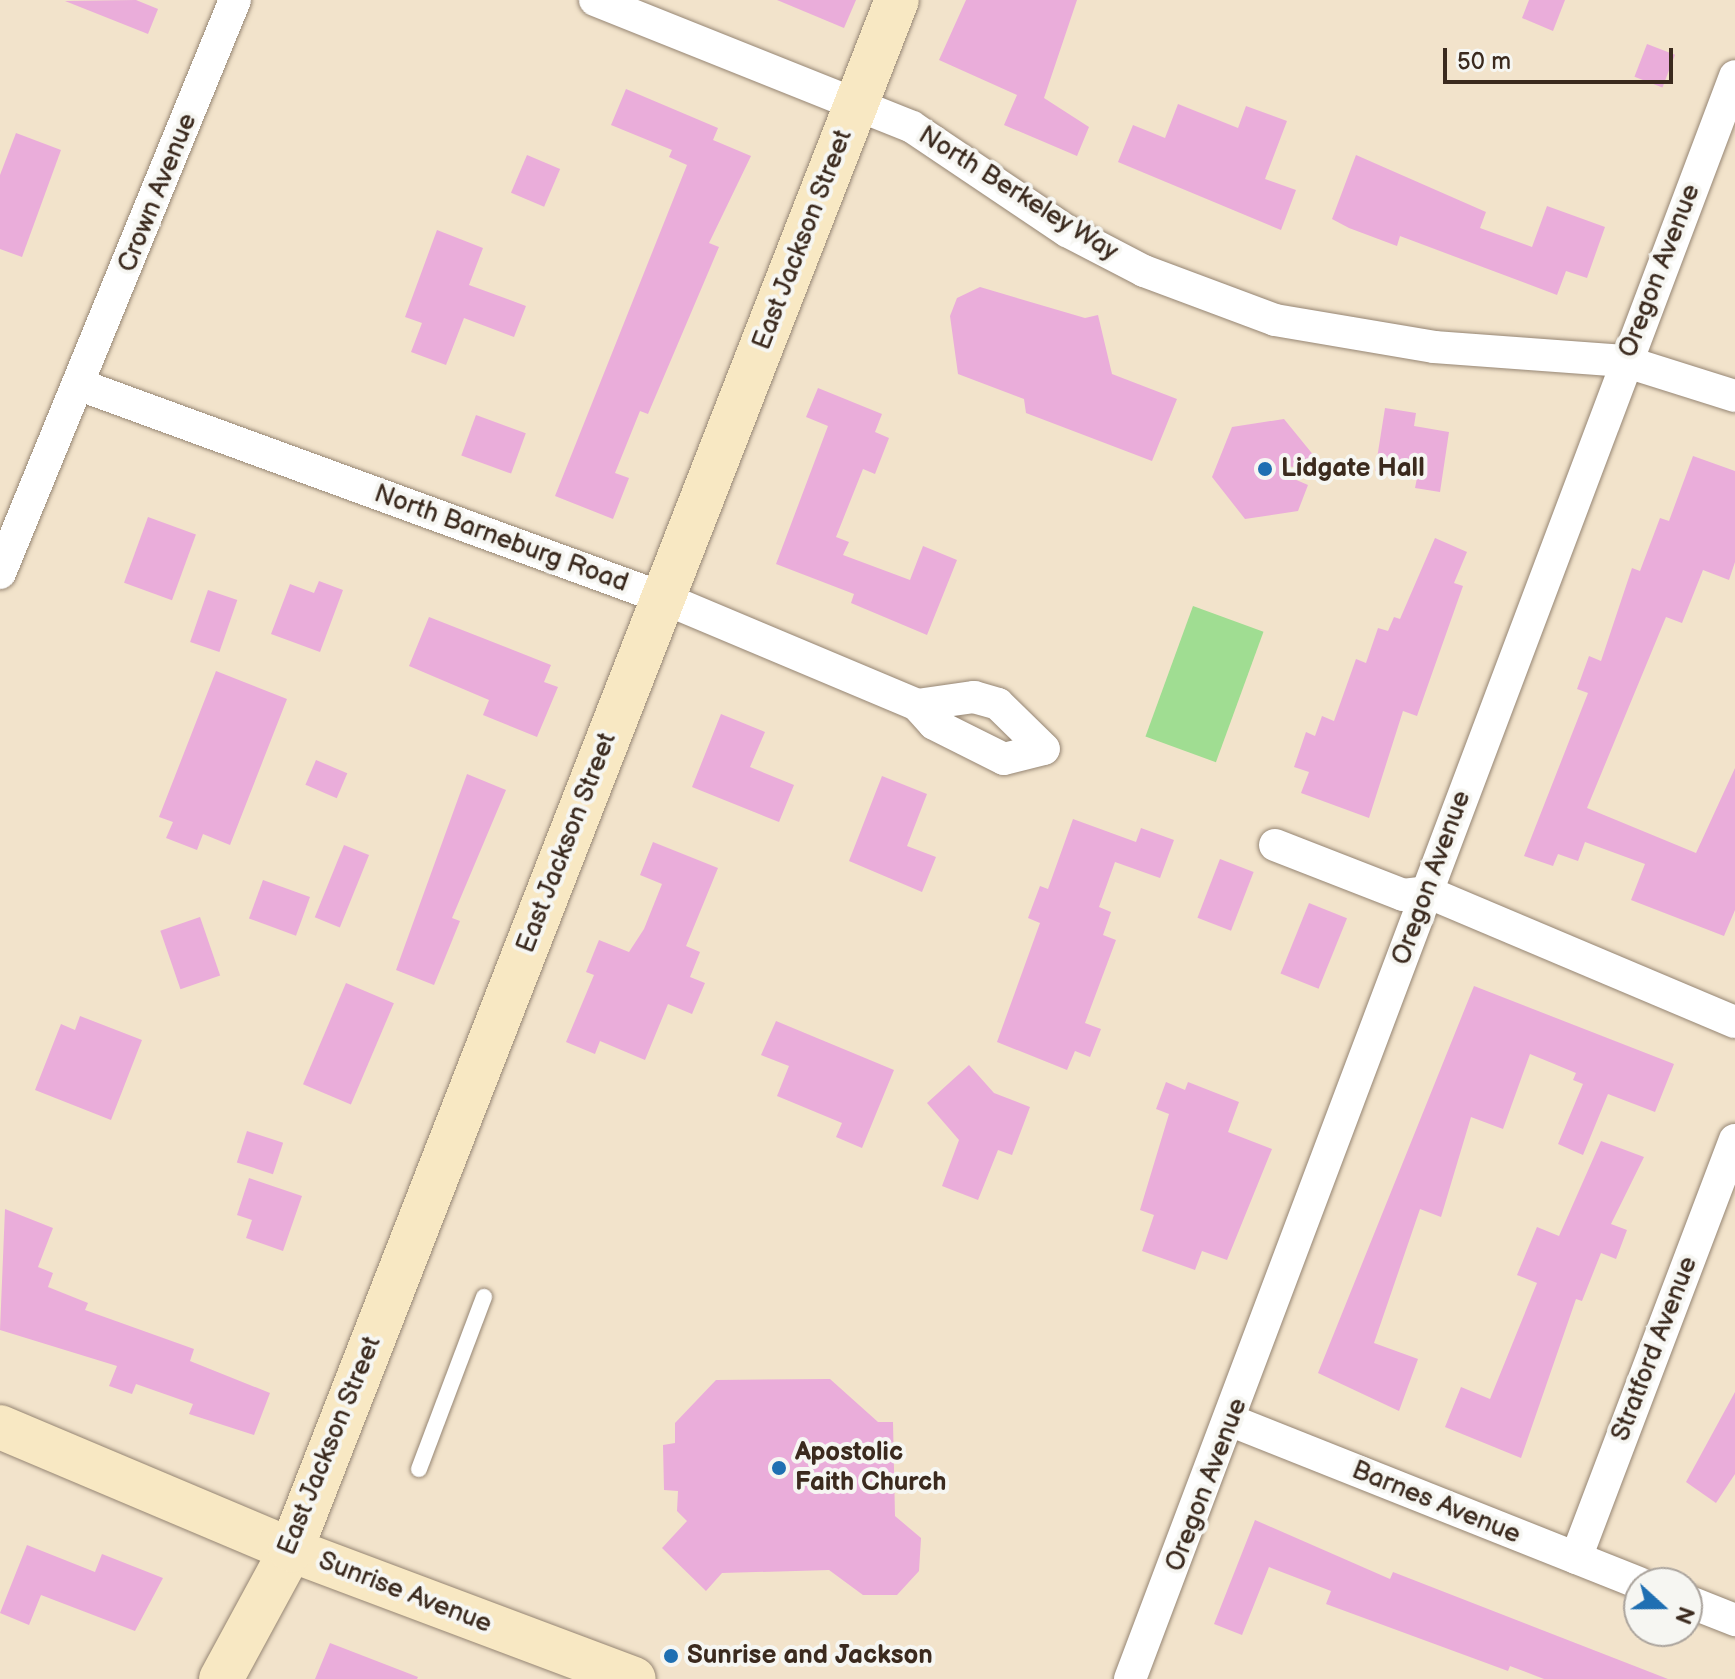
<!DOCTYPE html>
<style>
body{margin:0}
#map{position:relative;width:1735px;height:1679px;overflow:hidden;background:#f2e3cb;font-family:"Balsamiq Sans",sans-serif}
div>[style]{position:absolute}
.green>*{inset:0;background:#a0dd92;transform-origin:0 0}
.building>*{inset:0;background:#eaadda;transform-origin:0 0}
.roads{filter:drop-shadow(0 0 2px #968674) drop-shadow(0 0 2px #968674)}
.lane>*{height:16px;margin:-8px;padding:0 8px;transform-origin:8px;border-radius:8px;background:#fff}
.street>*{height:32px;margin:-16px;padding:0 16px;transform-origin:16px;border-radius:16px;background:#fff}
.secondary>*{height:44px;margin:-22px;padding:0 22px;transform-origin:22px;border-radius:22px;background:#f8e8c3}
.dots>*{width:22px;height:22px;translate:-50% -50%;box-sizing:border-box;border:4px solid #f6f6f2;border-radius:50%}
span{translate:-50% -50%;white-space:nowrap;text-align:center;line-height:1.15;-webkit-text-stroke:8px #f6f6f2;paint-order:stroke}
.street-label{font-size:26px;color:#3b2a1e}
.poi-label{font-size:26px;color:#3b2a1e;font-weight:700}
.left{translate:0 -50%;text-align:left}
.north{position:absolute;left:1623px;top:1567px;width:80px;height:80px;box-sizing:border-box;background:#f6f6f2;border:2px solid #aba49d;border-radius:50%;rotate:111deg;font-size:22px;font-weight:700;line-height:32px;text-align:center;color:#3b2a1e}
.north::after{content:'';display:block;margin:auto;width:28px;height:36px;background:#1f6fb2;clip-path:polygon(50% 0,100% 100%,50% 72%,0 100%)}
.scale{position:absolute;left:1443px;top:48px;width:230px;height:36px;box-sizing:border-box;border:4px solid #3b2a1e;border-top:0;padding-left:10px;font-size:24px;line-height:28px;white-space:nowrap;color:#3b2a1e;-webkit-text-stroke:6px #f6f6f2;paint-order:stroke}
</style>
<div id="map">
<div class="green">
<div style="left:1193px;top:606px;width:75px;height:139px;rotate:20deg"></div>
</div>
<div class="building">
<div style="clip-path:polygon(136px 0,158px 9px,148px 34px,65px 1px)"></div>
<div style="clip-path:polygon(777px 0,856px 0,844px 28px)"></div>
<div style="clip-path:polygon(966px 0,1077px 0,1044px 98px,1089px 127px,1077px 156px,1004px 125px,1017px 95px,939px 60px)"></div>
<div style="clip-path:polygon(1529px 0,1565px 0,1553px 31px,1522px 18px)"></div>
<div style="left:1647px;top:44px;width:30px;height:35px;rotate:21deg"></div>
<div style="clip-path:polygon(626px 89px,718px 128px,713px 140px,751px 156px,709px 243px,719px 247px,648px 414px,640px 411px,615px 473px,629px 478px,613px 519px,555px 496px,687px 165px,669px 157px,672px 150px,611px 125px)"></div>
<div style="clip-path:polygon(1178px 104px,1238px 128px,1246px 106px,1287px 121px,1265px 179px,1296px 190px,1281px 230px,1118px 162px,1133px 125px,1165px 138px)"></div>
<div style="clip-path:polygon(16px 133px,61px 150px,22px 257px,0 249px,0 175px)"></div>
<div style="left:527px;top:155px;width:36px;height:41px;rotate:23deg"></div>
<div style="clip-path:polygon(1356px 155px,1486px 212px,1480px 228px,1532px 247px,1547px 206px,1605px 227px,1587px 278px,1566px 271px,1557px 295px,1400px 236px,1397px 246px,1349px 228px,1332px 219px)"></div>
<div style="clip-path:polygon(437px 230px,483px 248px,469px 285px,526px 306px,514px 337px,464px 318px,446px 365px,411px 352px,422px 323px,405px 317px)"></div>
<div style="clip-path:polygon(980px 287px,1085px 318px,1098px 315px,1112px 374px,1177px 399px,1152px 461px,1026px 413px,1024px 399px,958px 374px,950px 316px,957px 298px)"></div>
<div style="clip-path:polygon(818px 388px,882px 414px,875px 432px,889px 438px,875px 474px,863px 469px,836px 537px,849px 542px,843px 555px,910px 580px,923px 546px,957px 560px,927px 635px,851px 603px,854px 594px,776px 564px,828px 426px,806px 417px)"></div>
<div style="clip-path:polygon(1385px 408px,1416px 413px,1414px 426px,1449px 432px,1440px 492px,1415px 488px,1417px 478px,1375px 471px)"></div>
<div style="left:476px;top:415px;width:53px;height:43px;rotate:20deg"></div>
<div style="clip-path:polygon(1284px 419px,1328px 473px,1287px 466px,1285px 475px,1308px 485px,1298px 511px,1245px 519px,1212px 477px,1232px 427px)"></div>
<div style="clip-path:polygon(1693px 456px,1735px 471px,1735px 562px,1729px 580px,1703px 570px,1682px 623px,1666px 617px,1587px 808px,1696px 853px,1735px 768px,1735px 910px,1724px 936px,1631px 900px,1645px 864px,1585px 842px,1578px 861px,1558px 854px,1553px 866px,1524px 856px,1588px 693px,1577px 689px,1589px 656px,1601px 661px,1632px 568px,1640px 571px,1660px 518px,1669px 521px)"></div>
<div style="left:148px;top:517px;width:51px;height:70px;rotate:20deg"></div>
<div style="clip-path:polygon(1435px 538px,1467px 552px,1454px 583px,1463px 586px,1417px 716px,1403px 711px,1369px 818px,1301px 793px,1309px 772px,1294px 767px,1306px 732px,1315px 736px,1322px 716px,1334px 721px,1356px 659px,1366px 663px,1378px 628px,1388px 631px,1394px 617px,1400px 619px)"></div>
<div style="clip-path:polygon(319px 581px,343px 590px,320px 652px,271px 634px,290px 584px,314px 593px)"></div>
<div style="left:208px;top:590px;width:31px;height:55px;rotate:19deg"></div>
<div style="clip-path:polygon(429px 617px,551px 665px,544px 682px,558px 687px,537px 737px,483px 715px,489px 700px,409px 666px)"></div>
<div style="clip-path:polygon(216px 671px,287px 699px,230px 845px,203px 834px,197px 850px,166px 838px,173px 822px,159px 817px)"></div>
<div style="clip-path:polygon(721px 714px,765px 732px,750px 767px,794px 785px,779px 822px,692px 787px)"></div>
<div style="left:316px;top:760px;width:34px;height:27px;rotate:23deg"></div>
<div style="clip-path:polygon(467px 774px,506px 790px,452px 918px,460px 921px,434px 985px,396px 970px)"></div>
<div style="clip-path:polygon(882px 776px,927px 794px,907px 846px,936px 857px,922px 892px,849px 861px)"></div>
<div style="clip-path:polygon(1073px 819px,1136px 842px,1141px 828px,1174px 840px,1160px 878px,1115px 862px,1099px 907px,1111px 912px,1103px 935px,1116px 940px,1085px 1023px,1101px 1029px,1090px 1057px,1075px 1051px,1067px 1070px,997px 1042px,1040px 923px,1028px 918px,1040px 886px,1048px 889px)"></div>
<div style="clip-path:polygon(653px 842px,718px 868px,686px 946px,700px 952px,690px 977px,705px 983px,692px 1014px,668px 1004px,645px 1060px,600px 1041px,595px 1054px,566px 1042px,594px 975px,586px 972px,599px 940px,629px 952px,644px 929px,662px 884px,640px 875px)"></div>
<div style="left:344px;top:845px;width:27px;height:78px;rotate:22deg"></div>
<div style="left:1220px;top:859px;width:36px;height:63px;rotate:21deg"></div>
<div style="left:263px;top:880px;width:50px;height:41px;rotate:20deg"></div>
<div style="left:1309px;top:903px;width:41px;height:76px;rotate:22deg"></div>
<div style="left:200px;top:917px;width:62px;height:42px;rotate:71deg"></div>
<div style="left:346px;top:983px;width:52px;height:110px;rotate:23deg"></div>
<div style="clip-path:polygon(1474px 986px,1674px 1064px,1655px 1112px,1608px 1094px,1583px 1155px,1558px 1144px,1583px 1084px,1573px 1080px,1576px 1073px,1530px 1054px,1503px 1129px,1471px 1117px,1441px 1217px,1420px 1209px,1374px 1343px,1418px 1359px,1399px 1411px,1318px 1373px)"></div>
<div style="clip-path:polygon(80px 1016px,142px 1040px,111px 1120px,35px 1090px,61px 1024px,75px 1030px)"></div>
<div style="clip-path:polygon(776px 1021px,894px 1070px,862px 1148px,836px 1137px,842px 1123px,777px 1096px,789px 1066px,761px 1055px)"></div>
<div style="clip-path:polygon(969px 1065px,994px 1093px,1030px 1107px,1012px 1155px,998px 1150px,978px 1200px,942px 1186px,959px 1140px,927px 1103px)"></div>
<div style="clip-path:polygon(1166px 1082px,1185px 1090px,1188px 1082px,1239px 1102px,1228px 1132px,1272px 1149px,1227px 1260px,1202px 1251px,1195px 1270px,1142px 1251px,1154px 1215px,1140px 1210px,1169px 1114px,1156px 1109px)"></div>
<div style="left:247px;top:1131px;width:38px;height:33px;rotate:18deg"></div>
<div style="clip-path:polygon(1601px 1141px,1644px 1157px,1611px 1224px,1627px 1230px,1616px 1259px,1601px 1253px,1582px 1301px,1576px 1299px,1521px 1458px,1445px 1427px,1461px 1387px,1490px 1399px,1537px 1283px,1517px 1275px,1537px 1227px,1559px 1236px)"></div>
<div style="clip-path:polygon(249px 1178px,302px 1196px,283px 1251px,246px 1238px,252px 1220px,237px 1215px)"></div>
<div style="clip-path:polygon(5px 1209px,53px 1228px,38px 1267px,53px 1273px,48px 1287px,88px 1303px,85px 1310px,194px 1349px,190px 1361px,270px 1393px,254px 1435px,189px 1414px,193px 1404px,136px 1384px,132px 1394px,109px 1386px,117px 1366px,0 1330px)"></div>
<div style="clip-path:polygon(830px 1379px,878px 1422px,893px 1422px,895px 1516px,921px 1538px,919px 1571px,897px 1595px,863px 1595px,829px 1570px,722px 1573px,706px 1591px,662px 1548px,687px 1521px,677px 1511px,678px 1491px,664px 1490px,663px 1445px,675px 1443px,675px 1423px,716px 1380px)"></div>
<div style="clip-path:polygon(1735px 1392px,1735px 1474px,1716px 1503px,1686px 1482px)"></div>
<div style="clip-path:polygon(1255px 1520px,1390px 1579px,1393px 1572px,1668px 1679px,1544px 1679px,1510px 1666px,1508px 1671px,1326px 1604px,1331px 1591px,1269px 1567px,1242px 1635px,1214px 1624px)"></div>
<div style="clip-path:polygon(27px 1545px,95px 1572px,102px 1554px,163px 1578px,135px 1631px,41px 1595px,29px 1625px,0 1613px)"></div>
<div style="clip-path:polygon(330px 1643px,418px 1677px,417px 1679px,315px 1679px)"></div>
</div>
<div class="roads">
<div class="lane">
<div style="left:419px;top:1469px;width:184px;rotate:-69.3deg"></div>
</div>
<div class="street">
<div style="left:595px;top:0;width:341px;rotate:21.8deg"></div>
<div style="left:912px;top:127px;width:187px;rotate:33.9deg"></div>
<div style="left:1067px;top:231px;width:87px;rotate:27.5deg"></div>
<div style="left:1144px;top:271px;width:140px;rotate:20.5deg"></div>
<div style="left:1275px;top:320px;width:161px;rotate:9.6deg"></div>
<div style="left:1434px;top:347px;width:191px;rotate:4.2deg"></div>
<div style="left:1624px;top:361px;width:116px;rotate:17.5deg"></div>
<div style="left:80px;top:385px;width:621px;rotate:20.07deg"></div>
<div style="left:663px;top:598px;width:276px;rotate:22.8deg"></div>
<div style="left:917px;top:705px;width:25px;rotate:48deg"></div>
<div style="left:934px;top:724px;width:78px;rotate:26.6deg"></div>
<div style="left:1004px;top:759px;width:41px;rotate:-14deg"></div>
<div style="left:0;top:573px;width:619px;rotate:-67.7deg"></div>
<div style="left:917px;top:705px;width:58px;rotate:-8deg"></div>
<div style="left:974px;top:697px;width:25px;rotate:16deg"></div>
<div style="left:998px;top:704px;width:64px;rotate:44.4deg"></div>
<div style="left:1275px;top:845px;width:137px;rotate:21.3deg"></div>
<div style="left:1403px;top:895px;width:24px;rotate:-7deg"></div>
<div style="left:1427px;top:892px;width:334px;rotate:22.9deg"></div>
<div style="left:1232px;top:1421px;width:438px;rotate:21.7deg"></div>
<div style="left:1576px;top:1558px;width:447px;rotate:-69.2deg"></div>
<div style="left:1687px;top:1601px;width:52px;rotate:21.6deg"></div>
<div style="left:1130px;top:1679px;width:1713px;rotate:-69.32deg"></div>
</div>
<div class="secondary">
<div style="left:0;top:1427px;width:316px;rotate:22.9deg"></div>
<div style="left:291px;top:1550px;width:366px;rotate:20.6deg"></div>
<div style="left:221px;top:1679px;width:147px;rotate:-61.5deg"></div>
<div style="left:291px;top:1550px;width:1664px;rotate:-68.65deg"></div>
</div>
</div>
<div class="dots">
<div style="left:1265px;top:469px;background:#1f6fb2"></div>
<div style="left:779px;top:1468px;background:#1f6fb2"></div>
<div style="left:671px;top:1656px;background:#1f6fb2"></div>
</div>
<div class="street-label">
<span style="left:158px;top:193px;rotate:-68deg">Crown Avenue</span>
<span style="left:1018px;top:194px;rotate:32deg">North Berkeley Way</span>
<span style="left:803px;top:240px;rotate:-69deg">East Jackson Street</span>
<span style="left:1660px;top:271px;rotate:-69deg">Oregon Avenue</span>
<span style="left:501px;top:539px;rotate:20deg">North Barneburg Road</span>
<span style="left:567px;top:843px;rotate:-69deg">East Jackson Street</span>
<span style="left:1432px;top:878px;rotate:-70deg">Oregon Avenue</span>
<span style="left:1655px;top:1349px;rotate:-69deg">Stratford Avenue</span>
<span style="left:330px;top:1446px;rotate:-68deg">East Jackson Street</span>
<span style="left:1207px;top:1485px;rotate:-69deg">Oregon Avenue</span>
<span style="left:1436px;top:1503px;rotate:22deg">Barnes Avenue</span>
<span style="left:405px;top:1593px;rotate:21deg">Sunrise Avenue</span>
</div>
<div class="poi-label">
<span class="left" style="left:1281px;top:469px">Lidgate Hall</span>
<span class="left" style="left:795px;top:1468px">Apostolic<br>Faith Church</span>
<span class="left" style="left:687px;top:1656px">Sunrise and Jackson</span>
</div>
<div class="north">N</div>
<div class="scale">50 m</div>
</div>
